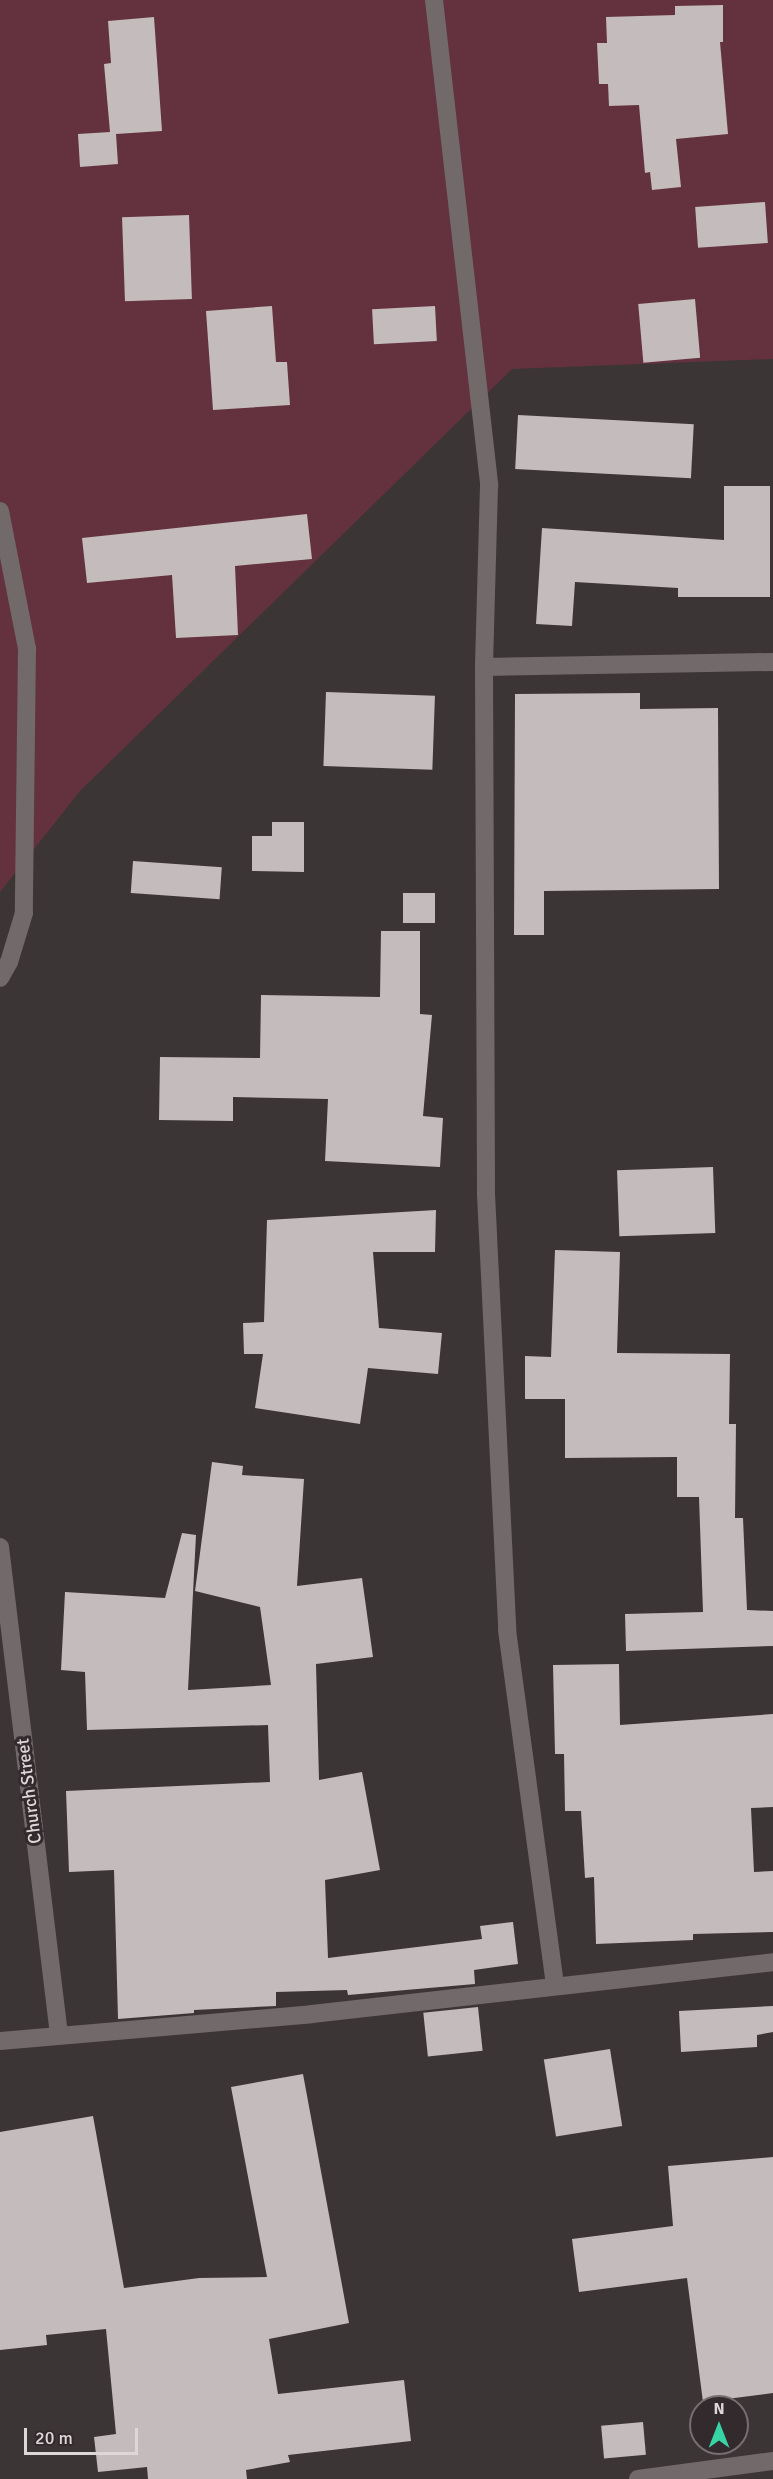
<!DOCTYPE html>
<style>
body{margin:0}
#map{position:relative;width:773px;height:2479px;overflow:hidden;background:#3c3536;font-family:Signika,sans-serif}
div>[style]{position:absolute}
.green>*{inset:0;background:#63323e}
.building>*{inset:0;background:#c4bbbc;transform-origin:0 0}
.minor>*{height:18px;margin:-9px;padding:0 9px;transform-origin:9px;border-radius:9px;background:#72696a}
.tertiary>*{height:18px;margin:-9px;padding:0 9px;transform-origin:9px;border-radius:9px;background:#72696a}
span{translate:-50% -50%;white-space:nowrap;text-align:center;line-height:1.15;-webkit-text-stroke:6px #322a2c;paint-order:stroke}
.street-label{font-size:18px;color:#dcd7d8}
.north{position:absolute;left:689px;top:2395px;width:60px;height:60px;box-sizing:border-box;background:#322a2c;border:2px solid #766f71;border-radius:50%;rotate:0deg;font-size:16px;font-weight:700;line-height:24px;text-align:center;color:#dcd7d8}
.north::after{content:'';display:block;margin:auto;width:21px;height:27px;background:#37d4a6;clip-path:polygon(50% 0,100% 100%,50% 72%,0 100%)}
.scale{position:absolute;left:24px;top:2428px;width:114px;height:27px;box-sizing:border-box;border:3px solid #dcd7d8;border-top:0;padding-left:8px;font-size:18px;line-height:21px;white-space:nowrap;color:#dcd7d8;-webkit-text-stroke:4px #322a2c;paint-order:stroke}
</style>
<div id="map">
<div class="green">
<div style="clip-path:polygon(0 0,773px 0,773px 359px,512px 369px,80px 791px,0 892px)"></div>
</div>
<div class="building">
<div style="clip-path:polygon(723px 5px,723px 42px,720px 42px,728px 134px,676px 139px,681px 187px,652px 190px,650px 172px,645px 173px,639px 105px,609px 106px,608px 84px,599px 84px,597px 43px,607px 43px,606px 17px,675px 15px,675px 6px)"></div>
<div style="clip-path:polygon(154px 17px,162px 131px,116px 134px,118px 164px,80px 167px,78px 134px,110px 132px,104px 64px,111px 63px,108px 21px)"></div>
<div style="left:765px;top:202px;width:41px;height:70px;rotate:86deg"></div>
<div style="left:189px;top:215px;width:84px;height:67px;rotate:88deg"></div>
<div style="left:695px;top:299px;width:59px;height:57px;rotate:85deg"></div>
<div style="clip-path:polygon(272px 306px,276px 362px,287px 362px,290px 405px,213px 410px,206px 311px)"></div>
<div style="left:435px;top:306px;width:35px;height:63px;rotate:87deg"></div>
<div style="left:518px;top:415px;width:176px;height:54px;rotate:3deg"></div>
<div style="clip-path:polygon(724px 486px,770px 486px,770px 597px,678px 597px,678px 588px,575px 582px,572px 626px,536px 624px,542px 528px,724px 540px)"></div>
<div style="clip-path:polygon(307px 514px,312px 559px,235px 566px,238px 635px,176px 638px,172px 575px,87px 583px,82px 538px)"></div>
<div style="left:326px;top:692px;width:109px;height:74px;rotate:2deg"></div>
<div style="clip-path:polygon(640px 693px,640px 709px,718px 708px,719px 889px,544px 891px,544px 935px,514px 935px,515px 694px)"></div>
<div style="clip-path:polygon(272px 822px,304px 822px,304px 872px,252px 871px,252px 836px,272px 836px)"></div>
<div style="left:133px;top:861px;width:89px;height:32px;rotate:4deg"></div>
<div style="left:403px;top:893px;width:32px;height:30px"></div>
<div style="clip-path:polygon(381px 931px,420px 931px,420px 1014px,432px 1015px,423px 1116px,443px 1118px,440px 1167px,325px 1161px,328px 1099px,233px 1097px,233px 1121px,159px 1120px,160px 1057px,260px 1058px,261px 995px,380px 997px)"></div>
<div style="left:713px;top:1167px;width:66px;height:96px;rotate:88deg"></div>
<div style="clip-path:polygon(436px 1210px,435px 1252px,373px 1252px,379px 1328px,442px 1333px,438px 1374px,368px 1368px,360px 1424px,255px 1408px,263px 1354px,244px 1354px,243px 1323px,264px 1322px,267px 1220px)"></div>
<div style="clip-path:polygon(555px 1250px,620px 1252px,617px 1353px,730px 1354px,729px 1424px,736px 1424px,735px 1518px,743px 1518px,747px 1610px,773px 1611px,773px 1646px,626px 1651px,625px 1614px,703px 1612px,699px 1497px,677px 1497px,677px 1457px,565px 1458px,565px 1399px,525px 1399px,525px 1356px,551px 1357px)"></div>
<div style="clip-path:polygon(212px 1462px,243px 1466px,242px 1475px,304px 1479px,297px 1586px,362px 1578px,373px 1657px,316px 1664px,319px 1780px,362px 1772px,380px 1870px,325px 1880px,328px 1958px,482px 1939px,480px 1926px,513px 1922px,518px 1964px,474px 1970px,475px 1984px,348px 1995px,347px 1990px,276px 1992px,276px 2006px,194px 2010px,194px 2013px,118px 2019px,114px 1870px,69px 1872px,66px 1791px,270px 1782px,268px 1725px,87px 1730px,85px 1672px,61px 1670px,65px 1592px,165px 1598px,182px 1533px,196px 1535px,188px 1690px,271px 1685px,260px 1607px,195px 1591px)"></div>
<div style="clip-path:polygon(619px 1664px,620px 1725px,773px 1714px,773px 1807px,751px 1808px,754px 1872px,773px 1871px,773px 1932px,693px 1934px,693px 1940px,596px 1944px,594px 1877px,585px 1878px,581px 1811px,565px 1811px,564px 1754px,555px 1754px,553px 1665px)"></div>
<div style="clip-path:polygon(773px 2006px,773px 2032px,757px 2035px,757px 2047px,681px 2052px,679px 2011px)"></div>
<div style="left:478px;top:2007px;width:44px;height:55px;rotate:84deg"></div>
<div style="left:610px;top:2049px;width:78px;height:67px;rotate:81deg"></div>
<div style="clip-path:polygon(303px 2074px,349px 2323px,269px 2339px,278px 2394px,404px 2380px,411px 2441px,288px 2455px,290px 2462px,246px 2470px,247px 2479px,148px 2479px,147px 2467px,98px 2472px,94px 2437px,116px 2434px,106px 2329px,46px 2335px,47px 2345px,0 2350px,0 2132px,93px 2116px,124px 2288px,199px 2278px,267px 2277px,231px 2087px)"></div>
<div style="clip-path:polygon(773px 2157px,773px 2393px,703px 2402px,687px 2278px,579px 2292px,572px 2239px,673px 2226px,668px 2166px)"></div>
<div style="left:643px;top:2422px;width:33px;height:42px;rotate:85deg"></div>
</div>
<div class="minor">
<div style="left:434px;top:0;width:489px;rotate:83.5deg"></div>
<div style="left:489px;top:486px;width:181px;rotate:91.6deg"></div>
<div style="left:484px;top:667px;width:527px;rotate:89.78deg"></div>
<div style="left:486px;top:1194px;width:437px;rotate:87.2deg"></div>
<div style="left:507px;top:1630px;width:359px;rotate:82.3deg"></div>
<div style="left:0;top:511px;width:141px;rotate:78.9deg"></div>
<div style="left:27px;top:649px;width:264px;rotate:90.7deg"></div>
<div style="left:24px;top:913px;width:51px;rotate:107deg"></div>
<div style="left:9px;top:962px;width:18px;rotate:119deg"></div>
<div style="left:484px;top:667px;width:289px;rotate:-1deg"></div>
<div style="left:0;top:1547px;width:492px;rotate:83.1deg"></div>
<div style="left:0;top:2041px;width:313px;rotate:-4.9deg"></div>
<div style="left:312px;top:2014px;width:464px;rotate:-6.4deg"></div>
</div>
<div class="tertiary">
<div style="left:638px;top:2479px;width:136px;rotate:-7.6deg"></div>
</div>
<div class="street-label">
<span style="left:29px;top:1791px;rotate:-97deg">Church Street</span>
</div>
<div class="north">N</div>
<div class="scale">20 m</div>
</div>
